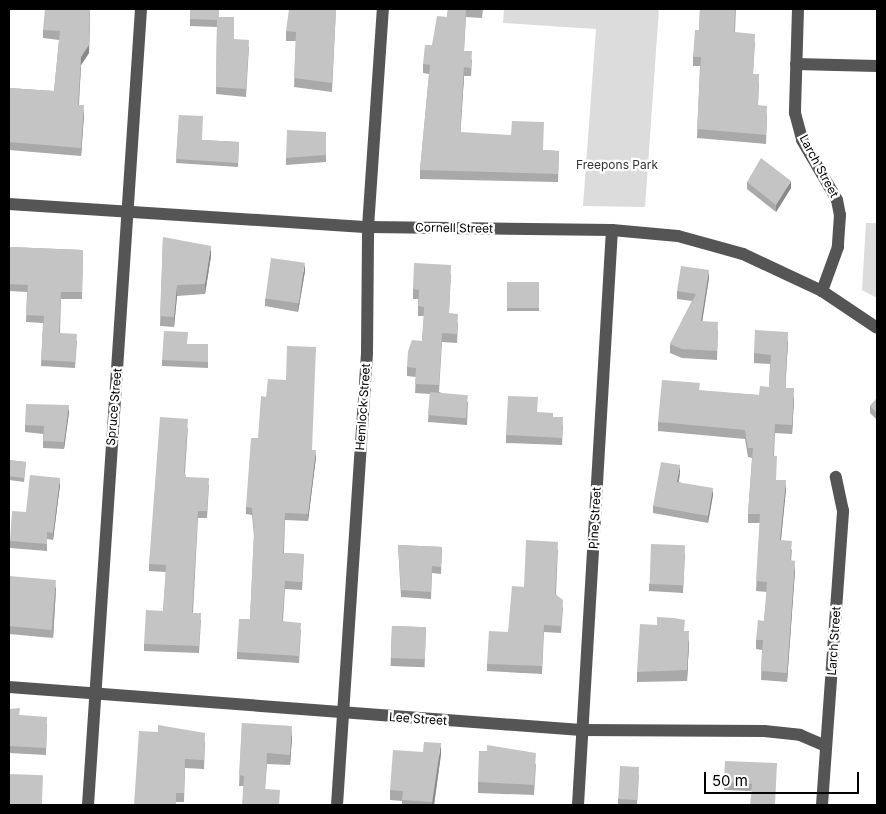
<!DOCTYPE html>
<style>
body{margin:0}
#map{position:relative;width:886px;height:814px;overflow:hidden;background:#fff;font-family:Inter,sans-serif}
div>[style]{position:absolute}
.green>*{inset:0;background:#dcdcdc}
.minor>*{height:12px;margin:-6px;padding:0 6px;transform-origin:6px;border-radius:6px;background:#555}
.wall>*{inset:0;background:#a9a9a9;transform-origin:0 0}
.shaded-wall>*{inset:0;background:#898989}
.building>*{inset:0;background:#c4c4c4;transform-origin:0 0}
span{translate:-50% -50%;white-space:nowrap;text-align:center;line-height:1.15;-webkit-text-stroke:4.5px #fff;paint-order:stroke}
.park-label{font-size:12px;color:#333}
.street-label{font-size:12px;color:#000}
.frame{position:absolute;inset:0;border:10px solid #000;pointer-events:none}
.scale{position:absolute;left:704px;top:772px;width:155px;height:22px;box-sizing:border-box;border:2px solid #000;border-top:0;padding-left:6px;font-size:15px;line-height:18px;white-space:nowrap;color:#000;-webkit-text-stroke:4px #fff;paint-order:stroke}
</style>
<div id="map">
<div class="green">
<div style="clip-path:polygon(504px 9px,659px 9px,645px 207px,583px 206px,596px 29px,503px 23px)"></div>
<div style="clip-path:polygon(866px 223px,877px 223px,877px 298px,862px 290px)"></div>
</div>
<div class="minor">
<div style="left:798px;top:9px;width:104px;rotate:91.7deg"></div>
<div style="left:795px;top:113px;width:28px;rotate:75deg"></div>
<div style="left:802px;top:140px;width:69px;rotate:59.7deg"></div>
<div style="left:837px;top:200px;width:15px;rotate:79deg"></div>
<div style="left:840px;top:215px;width:32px;rotate:94deg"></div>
<div style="left:838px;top:247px;width:47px;rotate:110deg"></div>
<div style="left:796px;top:64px;width:81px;rotate:1.4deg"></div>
<div style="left:9px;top:204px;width:360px;rotate:3.7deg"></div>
<div style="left:368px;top:227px;width:244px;rotate:0.7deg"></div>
<div style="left:612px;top:230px;width:66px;rotate:5.2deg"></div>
<div style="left:678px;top:236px;width:67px;rotate:15.5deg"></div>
<div style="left:743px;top:254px;width:87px;rotate:25.1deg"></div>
<div style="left:822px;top:291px;width:66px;rotate:33.9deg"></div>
<div style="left:9px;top:687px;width:574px;rotate:4.3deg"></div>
<div style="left:581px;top:730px;width:183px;rotate:0.3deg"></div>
<div style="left:764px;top:731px;width:36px;rotate:6deg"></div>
<div style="left:800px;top:735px;width:28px;rotate:23deg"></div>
<div style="left:88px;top:805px;width:798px;rotate:-86.19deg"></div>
<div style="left:337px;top:805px;width:454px;rotate:-86.2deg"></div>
<div style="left:367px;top:352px;width:125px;rotate:-89.5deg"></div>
<div style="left:368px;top:227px;width:219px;rotate:-86.1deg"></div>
<div style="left:578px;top:805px;width:576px;rotate:-86.62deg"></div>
<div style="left:822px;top:805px;width:295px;rotate:-85.9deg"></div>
<div style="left:843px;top:511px;width:35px;rotate:-102deg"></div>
</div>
<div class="wall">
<div style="clip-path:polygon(90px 9px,89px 53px,81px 65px,79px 105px,84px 114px,81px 156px,9px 150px,9px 88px,54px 91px,59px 40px,43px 38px,43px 30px)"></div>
<div style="clip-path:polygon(190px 9px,219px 17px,234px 39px,249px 47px,246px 97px,216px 94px,217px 27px,190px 26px)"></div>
<div style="clip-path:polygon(336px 9px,332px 92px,294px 87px,296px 41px,286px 41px,286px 31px)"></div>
<div style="clip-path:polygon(448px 9px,483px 9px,482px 18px,466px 17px,464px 51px,472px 60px,471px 76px,464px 76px,460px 132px,543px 150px,559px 151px,558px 182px,420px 179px,420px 170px,429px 74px,423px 73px,423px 64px,447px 17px)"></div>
<div style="clip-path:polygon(700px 9px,736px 9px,735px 32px,755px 42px,753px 74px,759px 83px,758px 105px,767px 115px,766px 144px,697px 138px,700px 66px,693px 66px,693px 57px,699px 30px)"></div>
<div style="clip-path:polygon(179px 115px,202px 140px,239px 142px,238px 167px,176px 163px)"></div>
<div style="clip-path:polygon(326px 132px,326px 162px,286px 165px,286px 158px)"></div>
<div style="clip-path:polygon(747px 182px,791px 188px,776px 212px,747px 189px)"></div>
<div style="clip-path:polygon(163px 237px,211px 256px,205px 294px,177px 296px,174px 327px,160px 326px)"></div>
<div style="clip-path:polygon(9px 247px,83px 250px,82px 299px,61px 299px,60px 333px,77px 341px,75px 368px,41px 366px,43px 323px,26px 322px,27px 292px,9px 291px)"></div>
<div style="clip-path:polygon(305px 271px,298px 312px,265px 306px,265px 299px)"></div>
<div style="clip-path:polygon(451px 274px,449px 313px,458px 323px,457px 343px,442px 342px,439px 392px,468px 402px,467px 425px,428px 422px,430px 394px,415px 393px,416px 377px,407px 376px,407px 367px,422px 341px,424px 316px,418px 316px,418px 299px,413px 299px,413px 289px)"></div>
<div style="clip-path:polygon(709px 278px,702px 321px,718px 330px,717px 360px,682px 358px,670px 353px,670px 344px,692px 301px,677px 299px,677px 291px)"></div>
<div style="left:507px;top:282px;width:32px;height:29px"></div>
<div style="clip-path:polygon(788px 341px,785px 385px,786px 388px,794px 398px,792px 434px,775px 433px,774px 456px,776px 480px,786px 489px,781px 540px,792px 550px,791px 561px,795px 570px,787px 682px,761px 680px,762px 650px,756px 649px,756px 640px,764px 621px,767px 592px,756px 591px,760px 523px,748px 523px,748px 514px,752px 458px,748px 457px,745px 439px,658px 431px,658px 422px,700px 391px,759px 395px,769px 387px,770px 364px,754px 363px,754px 353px)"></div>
<div style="clip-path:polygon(188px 344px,208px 344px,208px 368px,162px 366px,162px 360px)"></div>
<div style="clip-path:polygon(877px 398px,877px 420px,870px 413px,870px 406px)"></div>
<div style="clip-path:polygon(69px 412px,64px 449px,43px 448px,43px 434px,25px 432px,25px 425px)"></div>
<div style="clip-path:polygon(537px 412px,553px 417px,563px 425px,562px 445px,506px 443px,506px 435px)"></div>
<div style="clip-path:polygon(188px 426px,185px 473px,186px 477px,209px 485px,207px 518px,198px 518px,193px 613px,201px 620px,199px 653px,144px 651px,144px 644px,163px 611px,166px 572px,149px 571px,149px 564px)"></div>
<div style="clip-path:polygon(312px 450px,316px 457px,308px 521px,285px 520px,284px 553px,304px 554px,302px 590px,285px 589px,283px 621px,301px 630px,299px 663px,237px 659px,237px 652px,250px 619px,254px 536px,252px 515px,246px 514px,246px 507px)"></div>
<div style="clip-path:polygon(9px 460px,26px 462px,24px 482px,9px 480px)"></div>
<div style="clip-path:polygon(680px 472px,679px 482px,713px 495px,708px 523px,653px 513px,653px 506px)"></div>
<div style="clip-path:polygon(60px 485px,53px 540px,47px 539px,47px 551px,10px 548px,10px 541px,26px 512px)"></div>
<div style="clip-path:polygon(398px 545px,442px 547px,441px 574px,432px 573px,431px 599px,401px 597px)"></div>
<div style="clip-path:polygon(558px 549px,556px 594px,563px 608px,561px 633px,544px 632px,542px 674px,487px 671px,487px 664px,508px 632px,524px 587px)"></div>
<div style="clip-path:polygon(685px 553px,683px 593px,649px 591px,649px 584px)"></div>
<div style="clip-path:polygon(9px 576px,56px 588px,53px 638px,9px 634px)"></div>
<div style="left:392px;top:626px;width:34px;height:40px;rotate:2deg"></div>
<div style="clip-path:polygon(684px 631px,689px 642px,687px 681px,637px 682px,637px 672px)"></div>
<div style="clip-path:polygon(9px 709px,20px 715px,47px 724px,46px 755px,9px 753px)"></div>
<div style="clip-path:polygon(242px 723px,292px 737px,290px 765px,267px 764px,265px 790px,279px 805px,243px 786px,239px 786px)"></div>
<div style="clip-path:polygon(158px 732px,205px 742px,204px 769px,185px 768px,184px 802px,176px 802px)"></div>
<div style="clip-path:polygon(441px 754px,434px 805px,402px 805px,402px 801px,390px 800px,390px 790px)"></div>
<div style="clip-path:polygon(777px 763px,751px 791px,724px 790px,724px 782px)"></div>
<div style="clip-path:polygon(536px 764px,534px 795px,478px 793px,478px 782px)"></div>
<div style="clip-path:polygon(639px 774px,637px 805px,618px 805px,618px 799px)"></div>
</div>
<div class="shaded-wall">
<div style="clip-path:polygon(90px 9px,89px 53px,81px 65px,78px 113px,81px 57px)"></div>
<div style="clip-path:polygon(464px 67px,464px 76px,460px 140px,460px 132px)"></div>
<div style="clip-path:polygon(84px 105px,84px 114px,81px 156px,81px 148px)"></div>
<div style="clip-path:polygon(791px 181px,791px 188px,776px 212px,776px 205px)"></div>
<div style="clip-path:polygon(211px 246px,211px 256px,205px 294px,205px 284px)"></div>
<div style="clip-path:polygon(305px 263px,305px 271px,298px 312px,298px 304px)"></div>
<div style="clip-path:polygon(709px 270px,709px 278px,701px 329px,701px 321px)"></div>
<div style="clip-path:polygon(177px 285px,177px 296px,174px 327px,174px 317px)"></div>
<div style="clip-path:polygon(788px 332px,788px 341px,785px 392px,785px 383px)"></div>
<div style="clip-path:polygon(794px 388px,794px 398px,792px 434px,792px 425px)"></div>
<div style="clip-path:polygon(69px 405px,69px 412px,64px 449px,64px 442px)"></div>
<div style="clip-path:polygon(316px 450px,316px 457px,308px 521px,308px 514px)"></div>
<div style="clip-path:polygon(680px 465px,680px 472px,677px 489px,677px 482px)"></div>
<div style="clip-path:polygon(60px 478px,60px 485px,53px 540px,53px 533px)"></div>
<div style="clip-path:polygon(786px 480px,786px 489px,780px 549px,780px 540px)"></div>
<div style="clip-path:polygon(713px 488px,713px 495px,708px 523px,708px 516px)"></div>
<div style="clip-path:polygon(795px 561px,795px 570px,787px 682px,787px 673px)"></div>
<div style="clip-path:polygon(56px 580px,56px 588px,53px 638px,53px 629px)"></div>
<div style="clip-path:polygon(689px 631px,689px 642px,687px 681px,687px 670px)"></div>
<div style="clip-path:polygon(292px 726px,292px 737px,290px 765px,290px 755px)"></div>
<div style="clip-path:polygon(441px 743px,441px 754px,434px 805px,432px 805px)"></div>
</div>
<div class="building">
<div style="clip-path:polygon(45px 9px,90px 9px,89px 45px,81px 57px,78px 105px,84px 105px,81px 148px,9px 142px,9px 88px,54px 91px,60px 31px,43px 30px)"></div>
<div style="clip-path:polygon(190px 9px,219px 9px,219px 17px,234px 17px,234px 39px,249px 40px,246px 89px,216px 87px,217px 20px,190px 19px)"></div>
<div style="clip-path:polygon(289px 9px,336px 9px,332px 83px,294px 78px,296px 32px,286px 31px)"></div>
<div style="clip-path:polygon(448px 9px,466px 9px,464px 51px,472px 51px,471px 68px,464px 67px,460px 132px,511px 135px,512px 121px,544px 122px,543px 150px,559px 151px,558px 174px,420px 170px,430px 65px,423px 64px,425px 45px,432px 45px,437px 16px,447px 17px)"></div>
<div style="clip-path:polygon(700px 9px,735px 9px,734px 32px,755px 34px,753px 74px,759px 74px,758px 105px,767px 106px,766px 135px,697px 129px,701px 57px,693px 57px,695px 30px,699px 30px)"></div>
<div style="clip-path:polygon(179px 115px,203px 116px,202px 140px,239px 142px,238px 163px,176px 159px)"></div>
<div style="clip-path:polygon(287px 130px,326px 132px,326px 155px,286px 158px)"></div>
<div style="clip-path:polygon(761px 158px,791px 181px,776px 205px,747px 182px)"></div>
<div style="clip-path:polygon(163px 237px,211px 246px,205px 284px,177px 285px,174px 317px,160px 316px)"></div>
<div style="clip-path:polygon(9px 247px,83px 250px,82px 292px,61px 292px,59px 333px,77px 334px,75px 362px,41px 360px,44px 316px,26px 315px,28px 285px,9px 284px)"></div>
<div style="left:271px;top:258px;width:34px;height:41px;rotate:8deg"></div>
<div style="clip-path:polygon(414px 263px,451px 265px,449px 313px,458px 314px,457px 334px,442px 333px,439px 385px,415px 384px,416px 368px,407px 367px,408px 351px,412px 340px,422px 341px,424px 307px,418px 306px,419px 290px,413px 289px)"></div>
<div style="clip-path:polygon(681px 266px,709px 270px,701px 321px,718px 322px,717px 351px,682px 349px,670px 344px,696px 294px,677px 291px)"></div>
<div style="left:507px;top:282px;width:32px;height:26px"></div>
<div style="clip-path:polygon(755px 330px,788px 332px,785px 383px,786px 388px,794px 388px,792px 425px,775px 424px,773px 456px,777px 456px,776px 480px,786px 480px,780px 540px,792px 541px,790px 560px,795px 561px,787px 673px,761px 671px,763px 640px,756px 640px,758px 620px,764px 621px,767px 582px,756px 581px,760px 514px,748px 514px,753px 448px,748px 448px,745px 430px,658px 422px,662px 380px,700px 383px,699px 390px,759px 395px,760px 386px,769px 387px,771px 355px,754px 353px)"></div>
<div style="clip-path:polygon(164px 331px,188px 332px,187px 344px,208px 344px,208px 362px,162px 360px)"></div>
<div style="clip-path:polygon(287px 346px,316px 347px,312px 450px,316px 450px,308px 514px,285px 513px,283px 553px,304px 554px,302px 582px,285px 581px,282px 621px,301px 623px,299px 656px,237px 652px,239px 619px,250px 619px,254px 531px,252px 508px,246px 507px,251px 438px,258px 438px,261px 396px,266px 397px,268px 379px,286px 380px)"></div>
<div style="left:430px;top:392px;width:38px;height:23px;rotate:5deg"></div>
<div style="clip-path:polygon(508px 396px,538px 397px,537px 412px,553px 413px,553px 417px,563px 417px,562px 438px,506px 435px)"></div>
<div style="clip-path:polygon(877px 398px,877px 413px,870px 406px)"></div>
<div style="clip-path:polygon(26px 404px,69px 405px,64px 442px,43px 441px,44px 426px,25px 425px)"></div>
<div style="clip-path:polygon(160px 417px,188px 419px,184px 471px,186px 477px,209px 478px,207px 511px,198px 511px,192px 613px,201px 613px,199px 646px,144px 644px,146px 610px,163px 611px,166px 565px,149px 564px)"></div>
<div style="left:9px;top:460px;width:17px;height:16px;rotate:7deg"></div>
<div style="clip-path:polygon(661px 462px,680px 465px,677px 482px,713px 488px,708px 516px,653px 506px)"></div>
<div style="clip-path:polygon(30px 475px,60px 478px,53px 533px,47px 532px,47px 544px,10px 541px,12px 511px,26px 512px)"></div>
<div style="clip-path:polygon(526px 540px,558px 542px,555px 594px,563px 600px,561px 626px,544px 625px,542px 666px,487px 664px,489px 631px,508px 632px,512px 586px,524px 587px)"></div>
<div style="left:651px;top:544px;width:34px;height:40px;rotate:2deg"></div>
<div style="clip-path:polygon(398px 545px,442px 547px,441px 567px,432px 566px,431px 592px,401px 590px)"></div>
<div style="left:9px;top:576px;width:47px;height:50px;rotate:5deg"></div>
<div style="clip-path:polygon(657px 617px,674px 618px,685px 620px,684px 631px,689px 631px,687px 670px,637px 672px,640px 624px,657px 625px)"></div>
<div style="left:392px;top:626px;width:34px;height:32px;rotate:2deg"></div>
<div style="clip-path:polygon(20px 708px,19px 715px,47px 717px,46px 748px,9px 746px,9px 709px)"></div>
<div style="clip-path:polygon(242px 723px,292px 726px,290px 755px,267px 753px,265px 789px,280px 790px,279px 805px,242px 805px,244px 776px,239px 775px)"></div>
<div style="clip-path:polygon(158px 725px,205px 733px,204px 760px,185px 759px,184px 793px,176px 793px,176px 805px,134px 805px,139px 731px,158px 732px)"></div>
<div style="clip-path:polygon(424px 742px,441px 743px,432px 802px,402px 800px,403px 791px,390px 790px,393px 750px,423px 752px)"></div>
<div style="clip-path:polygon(487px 745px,536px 753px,534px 785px,478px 782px,479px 751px,487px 751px)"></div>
<div style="clip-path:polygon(725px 761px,777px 763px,775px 805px,750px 805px,752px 784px,724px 782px)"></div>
<div style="left:620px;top:766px;width:19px;height:33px;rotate:3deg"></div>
<div style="left:9px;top:774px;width:34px;height:31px;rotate:2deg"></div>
</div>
<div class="park-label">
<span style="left:617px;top:165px">Freepons Park</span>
</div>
<div class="street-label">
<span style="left:819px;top:166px;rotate:62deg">Larch Street</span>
<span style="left:454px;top:228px;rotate:1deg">Cornell Street</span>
<span style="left:114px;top:407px;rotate:-85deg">Spruce Street</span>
<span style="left:363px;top:407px;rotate:-86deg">Hemlock Street</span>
<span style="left:595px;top:518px;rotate:-87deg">Pine Street</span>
<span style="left:834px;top:641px;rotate:-86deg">Larch Street</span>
<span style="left:418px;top:719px;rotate:4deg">Lee Street</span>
</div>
<div class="frame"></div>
<div class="scale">50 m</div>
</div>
